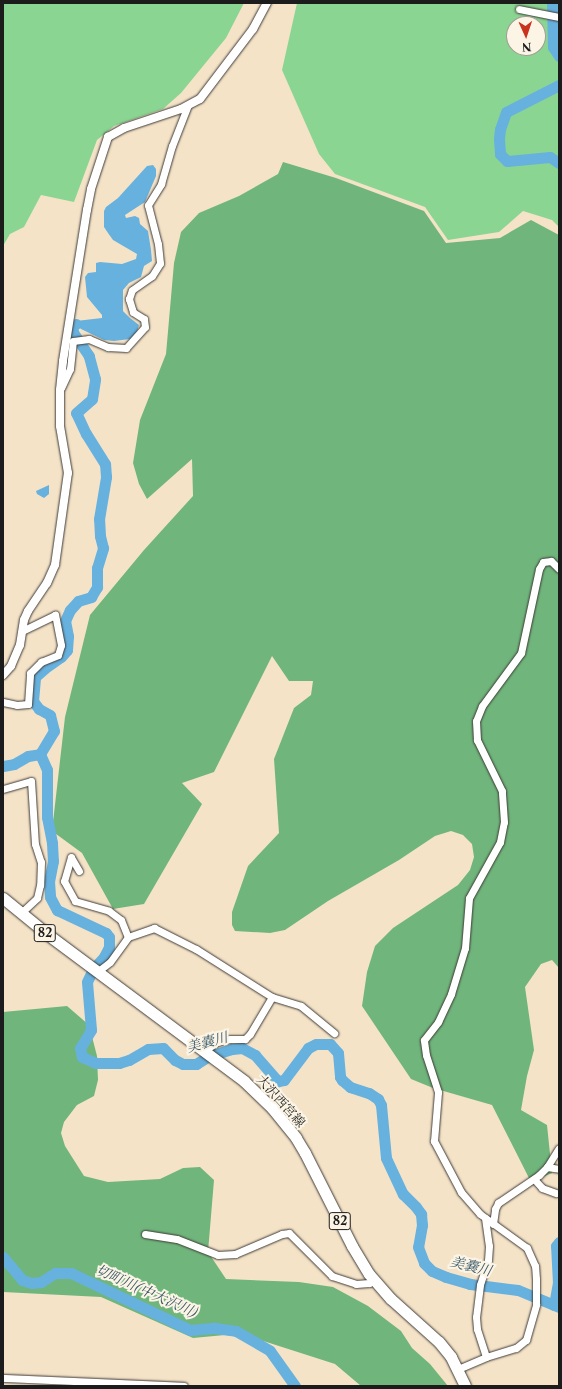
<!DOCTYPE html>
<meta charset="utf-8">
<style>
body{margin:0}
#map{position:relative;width:562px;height:1389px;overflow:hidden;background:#f5e3c8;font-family:"Libre Caslon Text","Noto Serif JP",serif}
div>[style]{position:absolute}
.green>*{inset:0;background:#8bd592}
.forest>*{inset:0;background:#70b67c}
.water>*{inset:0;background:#67b1df}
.river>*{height:11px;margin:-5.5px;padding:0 5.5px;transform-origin:5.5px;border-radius:5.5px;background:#67b1df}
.roads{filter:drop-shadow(0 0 1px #3d3a36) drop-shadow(0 0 1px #3d3a36)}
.minor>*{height:7px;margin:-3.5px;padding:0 3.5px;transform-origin:3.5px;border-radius:3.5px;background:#fff}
.tertiary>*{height:8px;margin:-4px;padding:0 4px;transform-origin:4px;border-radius:4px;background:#fff}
.primary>*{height:11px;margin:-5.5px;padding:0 5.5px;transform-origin:5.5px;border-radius:5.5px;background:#fff}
span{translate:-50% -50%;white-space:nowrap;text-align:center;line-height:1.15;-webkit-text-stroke:4px #fcf5e5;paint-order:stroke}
.shield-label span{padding:1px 3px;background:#fcf5e5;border:1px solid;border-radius:3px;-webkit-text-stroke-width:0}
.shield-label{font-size:12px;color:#1c1c1c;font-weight:700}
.street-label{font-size:13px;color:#1c1c1c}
.water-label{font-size:14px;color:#3a586a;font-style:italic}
.frame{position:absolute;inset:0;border:4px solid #1c1c1c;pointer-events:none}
.north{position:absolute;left:506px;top:16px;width:40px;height:40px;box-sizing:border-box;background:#fcf5e5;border:1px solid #a29e95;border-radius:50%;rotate:177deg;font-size:11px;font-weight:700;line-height:16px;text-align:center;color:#1c1c1c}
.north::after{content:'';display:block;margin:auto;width:14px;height:18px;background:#c8321e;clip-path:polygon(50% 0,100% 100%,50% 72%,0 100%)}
</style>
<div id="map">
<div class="green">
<div style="clip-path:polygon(3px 3px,244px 3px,226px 38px,181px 93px,163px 109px,114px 126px,97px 140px,74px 202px,41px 195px,24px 227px,10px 234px,3px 246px)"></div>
<div style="clip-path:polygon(evenodd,297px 3px,559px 3px,559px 227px,552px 220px,523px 211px,499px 232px,448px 240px,425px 207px,335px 174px,319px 154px,282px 70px,297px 3px,514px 24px,538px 24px,538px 48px,514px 48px,514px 24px)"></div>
</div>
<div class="forest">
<div style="clip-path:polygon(283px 162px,336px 178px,424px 211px,446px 243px,500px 238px,531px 220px,559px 235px,559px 968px,552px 960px,541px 964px,525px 987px,534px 1050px,527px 1076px,521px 1110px,547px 1125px,552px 1173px,531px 1182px,492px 1105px,433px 1088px,411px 1079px,362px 1006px,367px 972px,375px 946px,393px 928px,458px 885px,470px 870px,474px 857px,472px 844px,463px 835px,451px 831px,435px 836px,399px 860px,328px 901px,285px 930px,270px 933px,235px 931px,232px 925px,232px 912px,248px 866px,279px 833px,274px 759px,294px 708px,311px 695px,313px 681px,289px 681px,272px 656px,214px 772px,182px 783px,202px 804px,144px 904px,113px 909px,82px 853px,52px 831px,65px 717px,90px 615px,144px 550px,193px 496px,192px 459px,147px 499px,139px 484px,133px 463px,140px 420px,166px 354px,174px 263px,181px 232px,199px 213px,239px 196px,278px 174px)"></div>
<div style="clip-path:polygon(67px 1006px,89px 1025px,97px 1056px,98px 1080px,94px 1096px,77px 1105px,64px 1122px,61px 1133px,65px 1146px,84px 1176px,108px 1182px,160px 1179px,183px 1168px,200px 1167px,214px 1180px,208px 1252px,226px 1279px,299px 1282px,333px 1287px,368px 1306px,401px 1331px,412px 1348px,430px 1364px,448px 1386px,361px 1386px,335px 1364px,251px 1337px,225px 1335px,193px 1338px,101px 1297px,3px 1292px,3px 1258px,5px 1256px,3px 1253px,3px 1012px)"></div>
</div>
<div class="water">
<div style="clip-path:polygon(153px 165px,156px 169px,156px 176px,145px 202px,125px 215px,126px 218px,135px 216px,139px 218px,140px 224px,148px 231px,151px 250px,152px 261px,144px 266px,141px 277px,129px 283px,123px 290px,123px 311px,130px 318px,139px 325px,137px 332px,130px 339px,114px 341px,104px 340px,81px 329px,76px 324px,76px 321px,102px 318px,102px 315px,87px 297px,85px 277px,88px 273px,96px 272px,96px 263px,100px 262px,122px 264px,136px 259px,137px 254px,113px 240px,108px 233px,104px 227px,104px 211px,106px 207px,118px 198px,147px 166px)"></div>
<div style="clip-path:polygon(49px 485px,49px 494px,44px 498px,37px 494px,36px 491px)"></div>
</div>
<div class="river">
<div style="left:552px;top:3px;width:44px;rotate:88.7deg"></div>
<div style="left:553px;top:47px;width:11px;rotate:56deg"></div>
<div style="left:559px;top:85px;width:59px;rotate:153deg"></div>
<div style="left:506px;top:112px;width:18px;rotate:109deg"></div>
<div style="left:500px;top:129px;width:10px;rotate:96deg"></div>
<div style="left:499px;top:139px;width:15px;rotate:86deg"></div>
<div style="left:500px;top:154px;width:10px;rotate:45deg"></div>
<div style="left:507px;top:161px;width:43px;rotate:-5.3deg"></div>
<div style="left:550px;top:157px;width:11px;rotate:34deg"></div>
<div style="left:40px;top:754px;width:27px;rotate:-59deg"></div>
<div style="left:54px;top:731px;width:16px;rotate:-104deg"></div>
<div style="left:50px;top:715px;width:13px;rotate:-151deg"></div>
<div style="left:39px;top:709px;width:10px;rotate:-127deg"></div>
<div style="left:33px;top:701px;width:24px;rotate:-85deg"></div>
<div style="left:35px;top:677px;width:13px;rotate:-42deg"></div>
<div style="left:45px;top:668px;width:19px;rotate:-35deg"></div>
<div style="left:61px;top:657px;width:9px;rotate:-49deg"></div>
<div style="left:67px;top:650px;width:14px;rotate:-86deg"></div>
<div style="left:68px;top:636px;width:15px;rotate:-101deg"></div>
<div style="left:65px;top:621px;width:12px;rotate:-66deg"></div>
<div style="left:70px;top:610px;width:12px;rotate:-48deg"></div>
<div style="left:78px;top:601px;width:14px;rotate:-17deg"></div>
<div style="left:91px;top:597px;width:12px;rotate:-59deg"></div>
<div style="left:97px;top:587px;width:19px;rotate:-90deg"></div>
<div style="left:97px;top:568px;width:21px;rotate:-73deg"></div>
<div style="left:103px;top:548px;width:12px;rotate:-104deg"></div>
<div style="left:100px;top:536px;width:17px;rotate:-93deg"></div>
<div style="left:99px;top:519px;width:43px;rotate:-80.5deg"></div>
<div style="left:106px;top:477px;width:13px;rotate:-94deg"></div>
<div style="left:105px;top:464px;width:36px;rotate:-122deg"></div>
<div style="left:86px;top:434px;width:23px;rotate:-115deg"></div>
<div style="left:76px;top:413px;width:21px;rotate:-41deg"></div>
<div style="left:92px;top:399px;width:20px;rotate:-81deg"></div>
<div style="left:95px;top:379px;width:24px;rotate:-105deg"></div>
<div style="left:89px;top:356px;width:29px;rotate:-124deg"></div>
<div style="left:73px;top:332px;width:7px;rotate:-98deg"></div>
<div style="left:72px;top:325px;width:4px;rotate:-14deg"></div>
<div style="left:3px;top:766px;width:11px;rotate:-10deg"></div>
<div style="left:14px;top:764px;width:16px;rotate:-30deg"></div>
<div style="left:28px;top:756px;width:12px;rotate:-9deg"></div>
<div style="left:40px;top:754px;width:17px;rotate:66deg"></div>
<div style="left:47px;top:770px;width:47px;rotate:90deg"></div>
<div style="left:47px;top:817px;width:26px;rotate:79deg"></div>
<div style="left:52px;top:843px;width:18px;rotate:87deg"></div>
<div style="left:53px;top:861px;width:20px;rotate:101deg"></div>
<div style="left:49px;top:881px;width:16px;rotate:86deg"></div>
<div style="left:50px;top:897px;width:15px;rotate:62deg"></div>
<div style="left:57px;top:910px;width:54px;rotate:25.1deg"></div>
<div style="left:106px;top:933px;width:5px;rotate:53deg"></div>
<div style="left:109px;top:937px;width:10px;rotate:90deg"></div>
<div style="left:109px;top:947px;width:11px;rotate:117deg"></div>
<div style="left:104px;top:957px;width:16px;rotate:133deg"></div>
<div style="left:93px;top:969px;width:14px;rotate:115deg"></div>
<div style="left:87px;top:982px;width:48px;rotate:85.2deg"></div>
<div style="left:91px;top:1030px;width:21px;rotate:121deg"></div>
<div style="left:80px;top:1048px;width:9px;rotate:77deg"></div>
<div style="left:82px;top:1057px;width:15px;rotate:23deg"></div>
<div style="left:96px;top:1063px;width:23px"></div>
<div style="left:119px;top:1063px;width:10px;rotate:-17deg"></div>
<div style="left:129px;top:1060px;width:22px;rotate:-30deg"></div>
<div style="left:148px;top:1049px;width:15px;rotate:-4deg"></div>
<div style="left:163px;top:1048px;width:17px;rotate:45deg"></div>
<div style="left:175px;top:1060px;width:9px;rotate:27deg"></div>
<div style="left:183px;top:1064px;width:13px"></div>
<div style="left:196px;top:1064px;width:15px;rotate:-32deg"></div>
<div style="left:209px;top:1056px;width:24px;rotate:-17deg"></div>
<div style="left:232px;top:1049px;width:10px;rotate:-6deg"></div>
<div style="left:242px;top:1048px;width:15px;rotate:28deg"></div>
<div style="left:255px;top:1055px;width:35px;rotate:49deg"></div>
<div style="left:278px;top:1081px;width:6px;rotate:-9deg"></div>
<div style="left:284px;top:1080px;width:40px;rotate:-53deg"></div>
<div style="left:308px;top:1048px;width:9px;rotate:-27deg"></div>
<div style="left:316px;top:1044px;width:14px"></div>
<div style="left:330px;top:1044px;width:12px;rotate:48deg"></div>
<div style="left:338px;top:1053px;width:24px;rotate:85deg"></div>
<div style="left:340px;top:1077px;width:4px;rotate:56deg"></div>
<div style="left:342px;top:1080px;width:11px;rotate:41deg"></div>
<div style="left:350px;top:1087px;width:20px;rotate:18deg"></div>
<div style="left:369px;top:1093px;width:11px;rotate:34deg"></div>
<div style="left:378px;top:1099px;width:7px;rotate:63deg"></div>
<div style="left:381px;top:1105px;width:53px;rotate:84.6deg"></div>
<div style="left:386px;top:1158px;width:40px;rotate:65deg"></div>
<div style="left:403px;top:1194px;width:18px;rotate:45deg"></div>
<div style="left:416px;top:1207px;width:9px;rotate:54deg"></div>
<div style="left:421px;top:1214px;width:11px;rotate:85deg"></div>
<div style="left:422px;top:1225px;width:22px;rotate:100deg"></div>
<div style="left:418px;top:1247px;width:17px;rotate:69deg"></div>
<div style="left:424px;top:1263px;width:11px;rotate:45deg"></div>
<div style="left:432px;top:1271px;width:15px;rotate:23deg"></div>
<div style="left:446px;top:1277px;width:25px;rotate:16deg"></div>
<div style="left:470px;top:1284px;width:48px;rotate:7.1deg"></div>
<div style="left:518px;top:1290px;width:44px;rotate:22.5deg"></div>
<div style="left:3px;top:1257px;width:30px;rotate:50deg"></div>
<div style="left:22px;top:1280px;width:10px;rotate:17deg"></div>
<div style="left:32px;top:1283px;width:9px;rotate:-6deg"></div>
<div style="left:41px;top:1282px;width:17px;rotate:-33deg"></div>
<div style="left:55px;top:1273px;width:16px"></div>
<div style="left:71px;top:1273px;width:132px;rotate:25.6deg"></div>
<div style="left:190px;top:1330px;width:25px;rotate:-5deg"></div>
<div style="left:215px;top:1328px;width:21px;rotate:8deg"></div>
<div style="left:236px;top:1331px;width:39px;rotate:30deg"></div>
<div style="left:270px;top:1351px;width:43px;rotate:54.5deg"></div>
<div style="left:554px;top:1305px;width:22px;rotate:-80deg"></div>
<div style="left:558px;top:1283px;width:37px;rotate:-93deg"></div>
<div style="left:556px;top:1246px;width:5px;rotate:-53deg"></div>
</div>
<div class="roads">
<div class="minor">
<div style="left:519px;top:9px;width:41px;rotate:11.3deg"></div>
<div style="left:61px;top:388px;width:21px;rotate:-65deg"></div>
<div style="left:70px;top:369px;width:28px;rotate:-84deg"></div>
<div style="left:73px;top:341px;width:16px;rotate:-7deg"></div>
<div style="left:89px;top:339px;width:21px;rotate:23deg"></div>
<div style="left:108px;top:347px;width:18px;rotate:3deg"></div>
<div style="left:126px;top:348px;width:28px;rotate:-48deg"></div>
<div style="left:145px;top:327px;width:8px;rotate:-97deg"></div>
<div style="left:144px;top:319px;width:13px;rotate:-148deg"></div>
<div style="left:133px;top:312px;width:14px;rotate:-107deg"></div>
<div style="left:129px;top:299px;width:9px;rotate:-72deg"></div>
<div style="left:132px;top:290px;width:24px;rotate:-35deg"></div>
<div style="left:152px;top:276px;width:15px;rotate:-58deg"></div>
<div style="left:160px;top:263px;width:19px;rotate:-96deg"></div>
<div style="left:158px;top:244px;width:40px;rotate:-104.4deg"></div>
<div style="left:148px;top:205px;width:25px;rotate:-58deg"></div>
<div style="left:161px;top:184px;width:40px;rotate:-74deg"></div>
<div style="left:172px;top:146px;width:44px;rotate:-68.7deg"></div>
<div style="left:3px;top:702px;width:14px;rotate:12deg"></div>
<div style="left:17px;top:705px;width:11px;rotate:-5deg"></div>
<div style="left:28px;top:704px;width:31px;rotate:-86deg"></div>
<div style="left:30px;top:673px;width:16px;rotate:-45deg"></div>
<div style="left:41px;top:662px;width:18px;rotate:-22deg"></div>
<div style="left:58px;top:655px;width:10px;rotate:-73deg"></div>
<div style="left:61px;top:645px;width:31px;rotate:-101deg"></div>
<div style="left:55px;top:615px;width:37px;rotate:154deg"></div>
<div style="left:3px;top:789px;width:29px;rotate:-16deg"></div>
<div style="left:31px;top:781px;width:63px;rotate:86.4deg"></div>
<div style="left:35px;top:844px;width:19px;rotate:72deg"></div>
<div style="left:41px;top:862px;width:23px;rotate:92deg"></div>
<div style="left:40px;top:885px;width:13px;rotate:103deg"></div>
<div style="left:37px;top:898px;width:22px;rotate:137deg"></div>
<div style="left:79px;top:871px;width:16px;rotate:-120deg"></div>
<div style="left:71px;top:857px;width:25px;rotate:106deg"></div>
<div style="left:64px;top:881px;width:23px;rotate:61deg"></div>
<div style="left:75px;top:901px;width:35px;rotate:16deg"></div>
<div style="left:109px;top:911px;width:15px;rotate:37deg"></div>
<div style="left:121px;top:920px;width:18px;rotate:68deg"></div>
<div style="left:97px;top:972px;width:16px;rotate:-38deg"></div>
<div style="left:110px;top:962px;width:31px;rotate:-54deg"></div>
<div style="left:128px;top:937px;width:28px;rotate:-19deg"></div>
<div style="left:154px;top:928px;width:47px;rotate:26.6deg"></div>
<div style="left:196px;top:949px;width:90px;rotate:32.3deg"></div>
<div style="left:272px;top:997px;width:30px;rotate:17deg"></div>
<div style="left:301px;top:1006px;width:43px;rotate:39.3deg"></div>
<div style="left:204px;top:1051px;width:16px;rotate:-35deg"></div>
<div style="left:217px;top:1042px;width:13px;rotate:-13deg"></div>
<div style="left:230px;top:1039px;width:15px"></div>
<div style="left:245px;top:1039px;width:7px;rotate:-45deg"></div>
<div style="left:250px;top:1034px;width:43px;rotate:-59.3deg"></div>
<div style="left:547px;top:1167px;width:12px;rotate:9deg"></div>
<div style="left:534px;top:1179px;width:12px;rotate:48deg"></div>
<div style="left:542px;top:1188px;width:15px;rotate:20deg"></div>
<div style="left:485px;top:1218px;width:28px;rotate:82deg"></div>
<div style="left:489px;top:1246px;width:14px;rotate:94deg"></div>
<div style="left:488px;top:1260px;width:26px;rotate:108deg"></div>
<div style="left:480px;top:1285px;width:32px;rotate:97deg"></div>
<div style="left:476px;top:1317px;width:12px;rotate:85deg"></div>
<div style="left:477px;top:1329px;width:29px;rotate:72deg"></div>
<div style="left:493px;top:1224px;width:15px;rotate:-82deg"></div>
<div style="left:495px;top:1209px;width:7px;rotate:-63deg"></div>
<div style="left:498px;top:1203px;width:50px;rotate:-34.3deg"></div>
<div style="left:539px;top:1175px;width:11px;rotate:-45deg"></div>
<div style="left:547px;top:1167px;width:22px;rotate:-58deg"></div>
<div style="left:145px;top:1234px;width:32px;rotate:9deg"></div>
<div style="left:177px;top:1239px;width:44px;rotate:21.3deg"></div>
<div style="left:218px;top:1255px;width:17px;rotate:-3deg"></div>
<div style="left:235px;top:1254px;width:51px;rotate:-23.1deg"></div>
<div style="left:282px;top:1234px;width:7px;rotate:-8deg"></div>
<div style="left:289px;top:1233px;width:61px;rotate:45deg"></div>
<div style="left:332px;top:1276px;width:25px;rotate:18deg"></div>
<div style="left:356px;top:1284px;width:13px;rotate:-4deg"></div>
<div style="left:369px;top:1283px;width:6px;rotate:-31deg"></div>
<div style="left:458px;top:1369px;width:30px;rotate:-23deg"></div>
<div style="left:486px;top:1357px;width:31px;rotate:-17deg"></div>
<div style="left:516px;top:1348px;width:13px;rotate:-39deg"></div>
<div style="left:526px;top:1340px;width:37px;rotate:-74deg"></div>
<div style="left:536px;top:1304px;width:25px;rotate:-90deg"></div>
<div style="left:536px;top:1279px;width:13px;rotate:-94deg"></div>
<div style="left:535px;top:1266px;width:20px;rotate:-114deg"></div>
<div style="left:527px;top:1248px;width:58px;rotate:-144.1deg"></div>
<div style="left:480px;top:1214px;width:29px;rotate:-131deg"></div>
<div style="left:461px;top:1192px;width:58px;rotate:-117.9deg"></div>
<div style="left:434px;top:1141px;width:49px;rotate:-85.3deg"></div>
<div style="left:438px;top:1092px;width:39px;rotate:-108deg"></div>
<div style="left:426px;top:1055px;width:15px;rotate:-98deg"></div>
<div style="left:424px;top:1040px;width:23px;rotate:-52deg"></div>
<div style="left:438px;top:1022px;width:31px;rotate:-65deg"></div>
<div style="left:451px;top:994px;width:48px;rotate:-73.1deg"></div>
<div style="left:465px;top:948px;width:50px;rotate:-85.4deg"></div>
<div style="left:469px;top:898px;width:64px;rotate:-61deg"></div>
<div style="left:500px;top:842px;width:20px;rotate:-79deg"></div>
<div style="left:504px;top:822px;width:31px;rotate:-94deg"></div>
<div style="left:502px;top:791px;width:57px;rotate:-116.1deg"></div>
<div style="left:477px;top:740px;width:19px;rotate:-93deg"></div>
<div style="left:476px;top:721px;width:16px;rotate:-68deg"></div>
<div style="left:482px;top:706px;width:66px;rotate:-53.7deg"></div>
<div style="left:521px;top:653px;width:86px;rotate:-77.9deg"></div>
<div style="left:539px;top:569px;width:8px;rotate:-60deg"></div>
<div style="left:543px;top:562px;width:8px;rotate:-7deg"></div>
<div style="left:551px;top:561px;width:11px;rotate:45deg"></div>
<div style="left:3px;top:1378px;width:181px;rotate:2.5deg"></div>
</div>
<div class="tertiary">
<div style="left:3px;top:675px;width:12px;rotate:-48deg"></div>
<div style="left:11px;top:666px;width:23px;rotate:-67deg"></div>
<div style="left:20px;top:645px;width:25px;rotate:-81deg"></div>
<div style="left:24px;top:620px;width:10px;rotate:-66deg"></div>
<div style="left:28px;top:611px;width:34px;rotate:-56deg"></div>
<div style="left:47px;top:583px;width:20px;rotate:-66deg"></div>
<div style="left:55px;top:565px;width:93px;rotate:-82deg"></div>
<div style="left:68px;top:473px;width:48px;rotate:-99.7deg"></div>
<div style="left:60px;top:426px;width:36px;rotate:-90deg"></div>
<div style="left:60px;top:390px;width:29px;rotate:-84deg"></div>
<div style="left:63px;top:361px;width:153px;rotate:-81deg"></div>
<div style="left:87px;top:210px;width:21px;rotate:-79deg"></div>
<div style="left:91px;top:189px;width:55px;rotate:-71.9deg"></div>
<div style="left:108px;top:137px;width:18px;rotate:-29deg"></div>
<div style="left:124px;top:128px;width:60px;rotate:-18.4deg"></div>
<div style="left:181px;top:109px;width:21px;rotate:-28deg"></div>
<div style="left:200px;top:99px;width:88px;rotate:-52.9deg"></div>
<div style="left:253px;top:29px;width:30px;rotate:-62deg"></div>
</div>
<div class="primary">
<div style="left:3px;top:898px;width:57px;rotate:39.3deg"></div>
<div style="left:47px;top:934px;width:246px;rotate:36.7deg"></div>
<div style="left:244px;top:1081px;width:39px;rotate:44deg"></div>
<div style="left:272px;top:1108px;width:38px;rotate:51deg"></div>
<div style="left:296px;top:1138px;width:17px;rotate:59deg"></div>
<div style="left:305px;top:1153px;width:104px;rotate:63.2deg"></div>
<div style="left:352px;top:1246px;width:33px;rotate:59deg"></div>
<div style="left:369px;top:1274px;width:33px;rotate:49deg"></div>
<div style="left:391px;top:1299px;width:64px;rotate:41.9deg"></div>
<div style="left:439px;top:1342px;width:19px;rotate:51deg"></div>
<div style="left:451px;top:1357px;width:32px;rotate:64deg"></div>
</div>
</div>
<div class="shield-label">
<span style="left:45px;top:933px">82</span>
<span style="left:340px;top:1221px">82</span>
</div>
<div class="street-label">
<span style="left:281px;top:1101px;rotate:48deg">大沢西宮線</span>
</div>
<div class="water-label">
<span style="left:207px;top:1042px;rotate:-15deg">美嚢川</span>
<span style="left:471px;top:1266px;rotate:14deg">美嚢川</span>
<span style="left:147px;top:1291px;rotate:24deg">切町川(中大沢川)</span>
</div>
<div class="frame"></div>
<div class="north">N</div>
</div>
